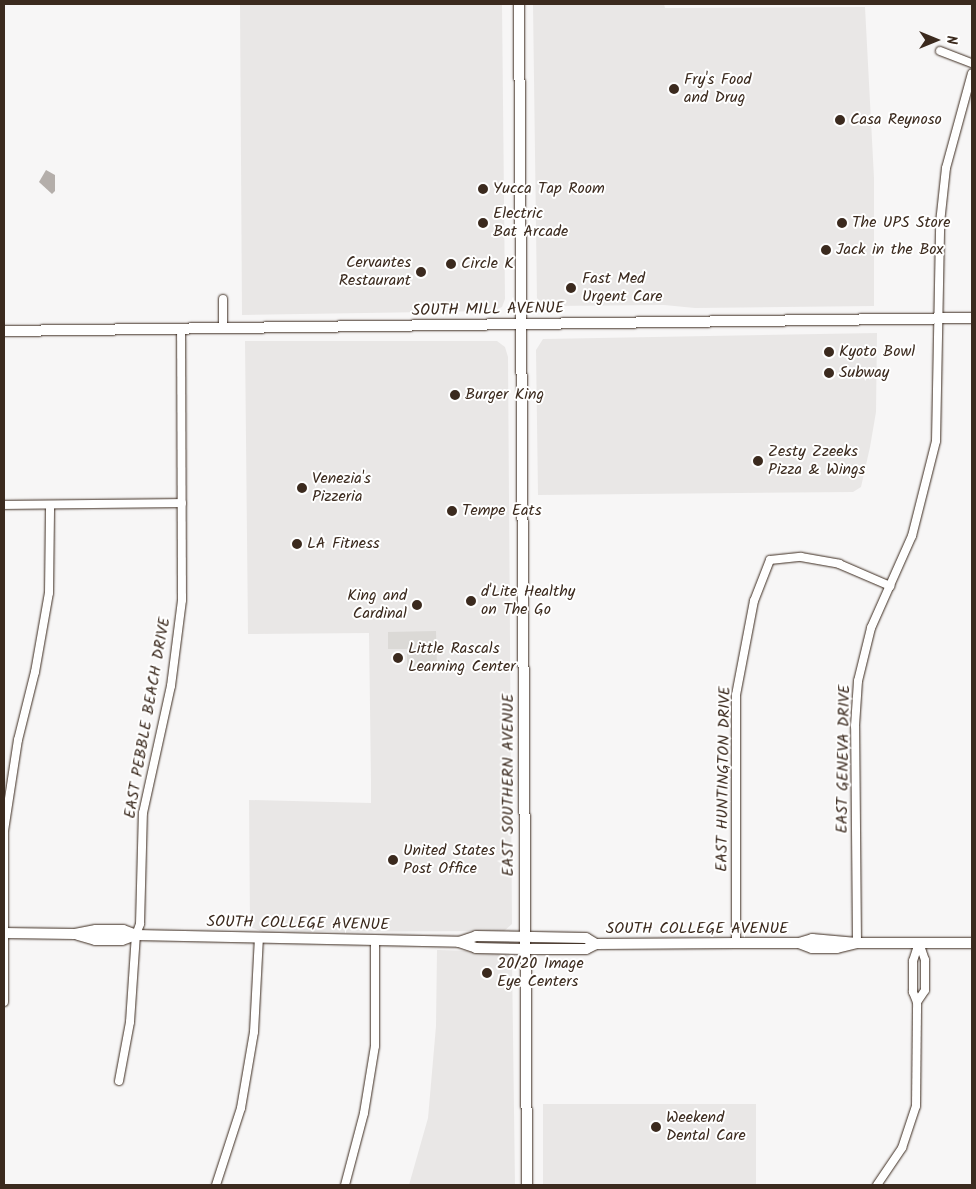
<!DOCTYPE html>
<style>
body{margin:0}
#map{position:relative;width:976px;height:1189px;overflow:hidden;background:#f7f6f6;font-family:Kalam,sans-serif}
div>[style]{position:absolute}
.built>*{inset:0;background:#e9e7e6;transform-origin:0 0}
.green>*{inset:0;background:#dbd9d6}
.water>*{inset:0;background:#b4aeaa}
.roads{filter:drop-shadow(0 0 1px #3b2a1e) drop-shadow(0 0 1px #3b2a1e)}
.street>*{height:8px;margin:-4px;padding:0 4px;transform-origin:4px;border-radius:4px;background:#fff}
.secondary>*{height:10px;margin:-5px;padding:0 5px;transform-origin:5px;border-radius:5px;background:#fff}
.dots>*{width:14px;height:14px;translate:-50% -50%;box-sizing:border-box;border:2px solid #fff;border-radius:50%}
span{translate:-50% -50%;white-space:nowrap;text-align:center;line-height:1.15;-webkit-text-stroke:4px #fff;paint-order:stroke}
.poi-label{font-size:16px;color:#3b2a1e}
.left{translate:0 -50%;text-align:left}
.right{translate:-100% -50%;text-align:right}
.street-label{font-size:16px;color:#3b2a1e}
.frame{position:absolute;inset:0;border:5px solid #3b2a1e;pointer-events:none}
.north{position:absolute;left:911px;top:15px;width:50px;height:50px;-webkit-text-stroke:4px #fff;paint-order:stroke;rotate:90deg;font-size:14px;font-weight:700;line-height:20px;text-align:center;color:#3b2a1e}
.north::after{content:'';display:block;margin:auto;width:18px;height:22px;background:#3b2a1e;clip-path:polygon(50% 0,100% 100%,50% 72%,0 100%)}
</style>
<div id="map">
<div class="built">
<div style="clip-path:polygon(240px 4px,502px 4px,505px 299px,502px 307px,492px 311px,242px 315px)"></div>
<div style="clip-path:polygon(533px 4px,664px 4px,665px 8px,865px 7px,874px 178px,874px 306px,695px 308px,664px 305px,548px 306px,537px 302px)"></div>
<div style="clip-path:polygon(877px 333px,876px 412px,870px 447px,861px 487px,853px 492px,538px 495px,536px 350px,543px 339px)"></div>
<div style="clip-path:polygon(245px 341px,497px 341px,505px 347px,508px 357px,512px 924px,504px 931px,263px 932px,250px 927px,249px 800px,371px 803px,371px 781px,369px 633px,248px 634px)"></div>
<div style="clip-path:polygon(437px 950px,503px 952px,512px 959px,515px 1185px,409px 1185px,428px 1118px,436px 1026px)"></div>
<div style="left:543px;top:1104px;width:213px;height:81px"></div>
</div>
<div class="green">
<div style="clip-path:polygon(436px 631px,437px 668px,407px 668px,407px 649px,388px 649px,388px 632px)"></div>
</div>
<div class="water">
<div style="clip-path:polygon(46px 170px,55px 175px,55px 191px,52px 194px,39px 182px)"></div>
</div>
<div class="roads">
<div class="street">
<div style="left:940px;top:51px;width:34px;rotate:21deg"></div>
<div style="left:223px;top:299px;width:29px;rotate:90deg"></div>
<div style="left:4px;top:505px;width:178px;rotate:-0.6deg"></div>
<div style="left:736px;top:943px;width:248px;rotate:-90deg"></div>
<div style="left:736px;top:695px;width:96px;rotate:-79.2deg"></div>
<div style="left:754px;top:601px;width:44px;rotate:-68.7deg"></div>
<div style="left:770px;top:560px;width:31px;rotate:-6deg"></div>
<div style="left:801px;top:557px;width:39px;rotate:10deg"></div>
<div style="left:839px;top:564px;width:56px;rotate:23.3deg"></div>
<div style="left:857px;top:943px;width:217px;rotate:-90.5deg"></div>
<div style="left:855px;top:726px;width:45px;rotate:-86.2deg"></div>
<div style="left:858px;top:681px;width:55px;rotate:-76.2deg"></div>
<div style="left:871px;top:628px;width:101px;rotate:-66deg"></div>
<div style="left:912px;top:536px;width:98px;rotate:-75.8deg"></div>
<div style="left:936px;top:441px;width:218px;rotate:-88.9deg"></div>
<div style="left:940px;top:223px;width:55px;rotate:-83.8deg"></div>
<div style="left:946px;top:168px;width:98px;rotate:-74.7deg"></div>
<div style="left:4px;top:1002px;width:171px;rotate:-90deg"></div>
<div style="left:4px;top:831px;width:92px;rotate:-81.3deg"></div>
<div style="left:18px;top:740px;width:70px;rotate:-76deg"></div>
<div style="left:35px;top:672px;width:80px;rotate:-80deg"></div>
<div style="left:49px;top:593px;width:88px;rotate:-89.3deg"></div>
<div style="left:917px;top:1002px;width:14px;rotate:-56deg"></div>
<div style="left:925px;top:990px;width:30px;rotate:-90deg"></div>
<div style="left:925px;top:960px;width:18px;rotate:-109deg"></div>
<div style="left:119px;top:1081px;width:60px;rotate:-79.4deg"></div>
<div style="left:130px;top:1022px;width:87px;rotate:-86.1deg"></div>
<div style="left:136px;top:935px;width:12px;rotate:-70deg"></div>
<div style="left:140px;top:924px;width:111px;rotate:-88.5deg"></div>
<div style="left:143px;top:813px;width:130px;rotate:-77.6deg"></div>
<div style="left:171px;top:686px;width:87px;rotate:-82.7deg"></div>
<div style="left:182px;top:600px;width:271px;rotate:-90.2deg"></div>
<div style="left:216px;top:1185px;width:81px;rotate:-72deg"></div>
<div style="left:241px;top:1108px;width:77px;rotate:-80.3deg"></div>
<div style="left:254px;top:1032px;width:94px;rotate:-87deg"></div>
<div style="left:345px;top:1185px;width:74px;rotate:-75.2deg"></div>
<div style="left:364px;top:1113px;width:68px;rotate:-80.7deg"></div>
<div style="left:375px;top:1046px;width:105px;rotate:-90deg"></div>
<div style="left:877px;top:1185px;width:45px;rotate:-56deg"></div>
<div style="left:902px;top:1148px;width:44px;rotate:-71.6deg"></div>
<div style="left:916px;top:1106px;width:104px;rotate:-89.4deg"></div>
<div style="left:917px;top:1002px;width:11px;rotate:-112deg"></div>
<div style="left:913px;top:992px;width:31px;rotate:-90deg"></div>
<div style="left:913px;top:961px;width:19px;rotate:-72deg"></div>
</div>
<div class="secondary">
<div style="left:519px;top:4px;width:1181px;rotate:89.61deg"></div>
<div style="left:4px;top:331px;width:968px;rotate:-0.77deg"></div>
<div style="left:4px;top:933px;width:71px;rotate:0.8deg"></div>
<div style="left:75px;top:934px;width:21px;rotate:-11deg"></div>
<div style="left:96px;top:930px;width:27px"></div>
<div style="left:123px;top:930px;width:14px;rotate:21deg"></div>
<div style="left:136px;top:935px;width:323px;rotate:1.2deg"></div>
<div style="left:459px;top:942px;width:18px;rotate:19deg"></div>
<div style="left:476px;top:948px;width:49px;rotate:1.2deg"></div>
<div style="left:525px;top:949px;width:61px"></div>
<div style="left:586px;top:949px;width:11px;rotate:-27deg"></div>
<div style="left:596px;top:944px;width:140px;rotate:-0.4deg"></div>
<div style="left:736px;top:943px;width:63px"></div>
<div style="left:799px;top:943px;width:14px;rotate:21deg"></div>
<div style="left:812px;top:948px;width:25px"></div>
<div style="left:837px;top:948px;width:21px;rotate:-14deg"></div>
<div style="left:78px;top:935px;width:18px;rotate:16deg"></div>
<div style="left:95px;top:940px;width:27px"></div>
<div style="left:122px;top:940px;width:15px;rotate:-20deg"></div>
<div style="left:459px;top:942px;width:18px;rotate:-19deg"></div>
<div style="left:476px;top:936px;width:110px;rotate:1deg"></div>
<div style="left:586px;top:938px;width:12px;rotate:31deg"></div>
<div style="left:799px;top:943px;width:14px;rotate:-17deg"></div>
<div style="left:812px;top:939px;width:45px;rotate:5.1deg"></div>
<div style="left:857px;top:943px;width:115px"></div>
</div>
</div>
<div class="dots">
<div style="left:674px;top:89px;background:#3b2a1e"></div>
<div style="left:840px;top:120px;background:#3b2a1e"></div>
<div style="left:483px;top:189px;background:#3b2a1e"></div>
<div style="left:483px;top:223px;background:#3b2a1e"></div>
<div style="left:842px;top:223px;background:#3b2a1e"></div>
<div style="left:826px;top:250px;background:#3b2a1e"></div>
<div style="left:451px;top:264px;background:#3b2a1e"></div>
<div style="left:421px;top:272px;background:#3b2a1e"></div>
<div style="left:571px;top:288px;background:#3b2a1e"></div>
<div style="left:829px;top:352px;background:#3b2a1e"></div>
<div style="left:829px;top:373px;background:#3b2a1e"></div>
<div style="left:455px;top:395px;background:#3b2a1e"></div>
<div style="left:758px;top:461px;background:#3b2a1e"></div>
<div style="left:302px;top:488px;background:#3b2a1e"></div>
<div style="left:452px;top:511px;background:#3b2a1e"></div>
<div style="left:297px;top:544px;background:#3b2a1e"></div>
<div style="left:471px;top:601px;background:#3b2a1e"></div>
<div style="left:417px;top:605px;background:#3b2a1e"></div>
<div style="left:398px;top:658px;background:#3b2a1e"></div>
<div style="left:393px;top:860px;background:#3b2a1e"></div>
<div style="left:487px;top:973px;background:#3b2a1e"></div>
<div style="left:656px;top:1127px;background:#3b2a1e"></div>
</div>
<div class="poi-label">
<span class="left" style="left:684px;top:89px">Fry's Food<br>and Drug</span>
<span class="left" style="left:850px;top:120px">Casa Reynoso</span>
<span class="left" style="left:493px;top:189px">Yucca Tap Room</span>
<span class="left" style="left:493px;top:223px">Electric<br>Bat Arcade</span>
<span class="left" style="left:852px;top:223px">The UPS Store</span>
<span class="left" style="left:836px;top:250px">Jack in the Box</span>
<span class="right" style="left:411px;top:272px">Cervantes<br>Restaurant</span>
<span class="left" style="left:461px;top:264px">Circle K</span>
<span class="left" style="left:582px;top:288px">Fast Med<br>Urgent Care</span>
<span class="left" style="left:839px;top:352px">Kyoto Bowl</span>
<span class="left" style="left:839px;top:373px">Subway</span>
<span class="left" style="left:465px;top:395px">Burger King</span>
<span class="left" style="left:768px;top:461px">Zesty Zzeeks<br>Pizza &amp; Wings</span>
<span class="left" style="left:312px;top:488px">Venezia's<br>Pizzeria</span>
<span class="left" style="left:462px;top:511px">Tempe Eats</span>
<span class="left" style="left:307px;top:544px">LA Fitness</span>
<span class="left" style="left:481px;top:601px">d'Lite Healthy<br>on The Go</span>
<span class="right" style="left:407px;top:605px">King and<br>Cardinal</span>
<span class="left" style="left:408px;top:658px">Little Rascals<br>Learning Center</span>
<span class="left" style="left:403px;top:860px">United States<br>Post Office</span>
<span class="left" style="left:497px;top:973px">20/20 Image<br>Eye Centers</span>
<span class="left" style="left:666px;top:1127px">Weekend<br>Dental Care</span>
</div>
<div class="street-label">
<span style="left:488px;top:310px;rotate:-1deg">SOUTH MILL AVENUE</span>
<span style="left:148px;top:718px;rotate:-80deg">EAST PEBBLE BEACH DRIVE</span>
<span style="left:844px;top:759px;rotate:-89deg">EAST GENEVA DRIVE</span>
<span style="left:724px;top:779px;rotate:-89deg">EAST HUNTINGTON DRIVE</span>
<span style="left:509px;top:785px;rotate:-90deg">EAST SOUTHERN AVENUE</span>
<span style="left:298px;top:924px;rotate:1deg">SOUTH COLLEGE AVENUE</span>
<span style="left:697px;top:929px">SOUTH COLLEGE AVENUE</span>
</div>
<div class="frame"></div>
<div class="north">N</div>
</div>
